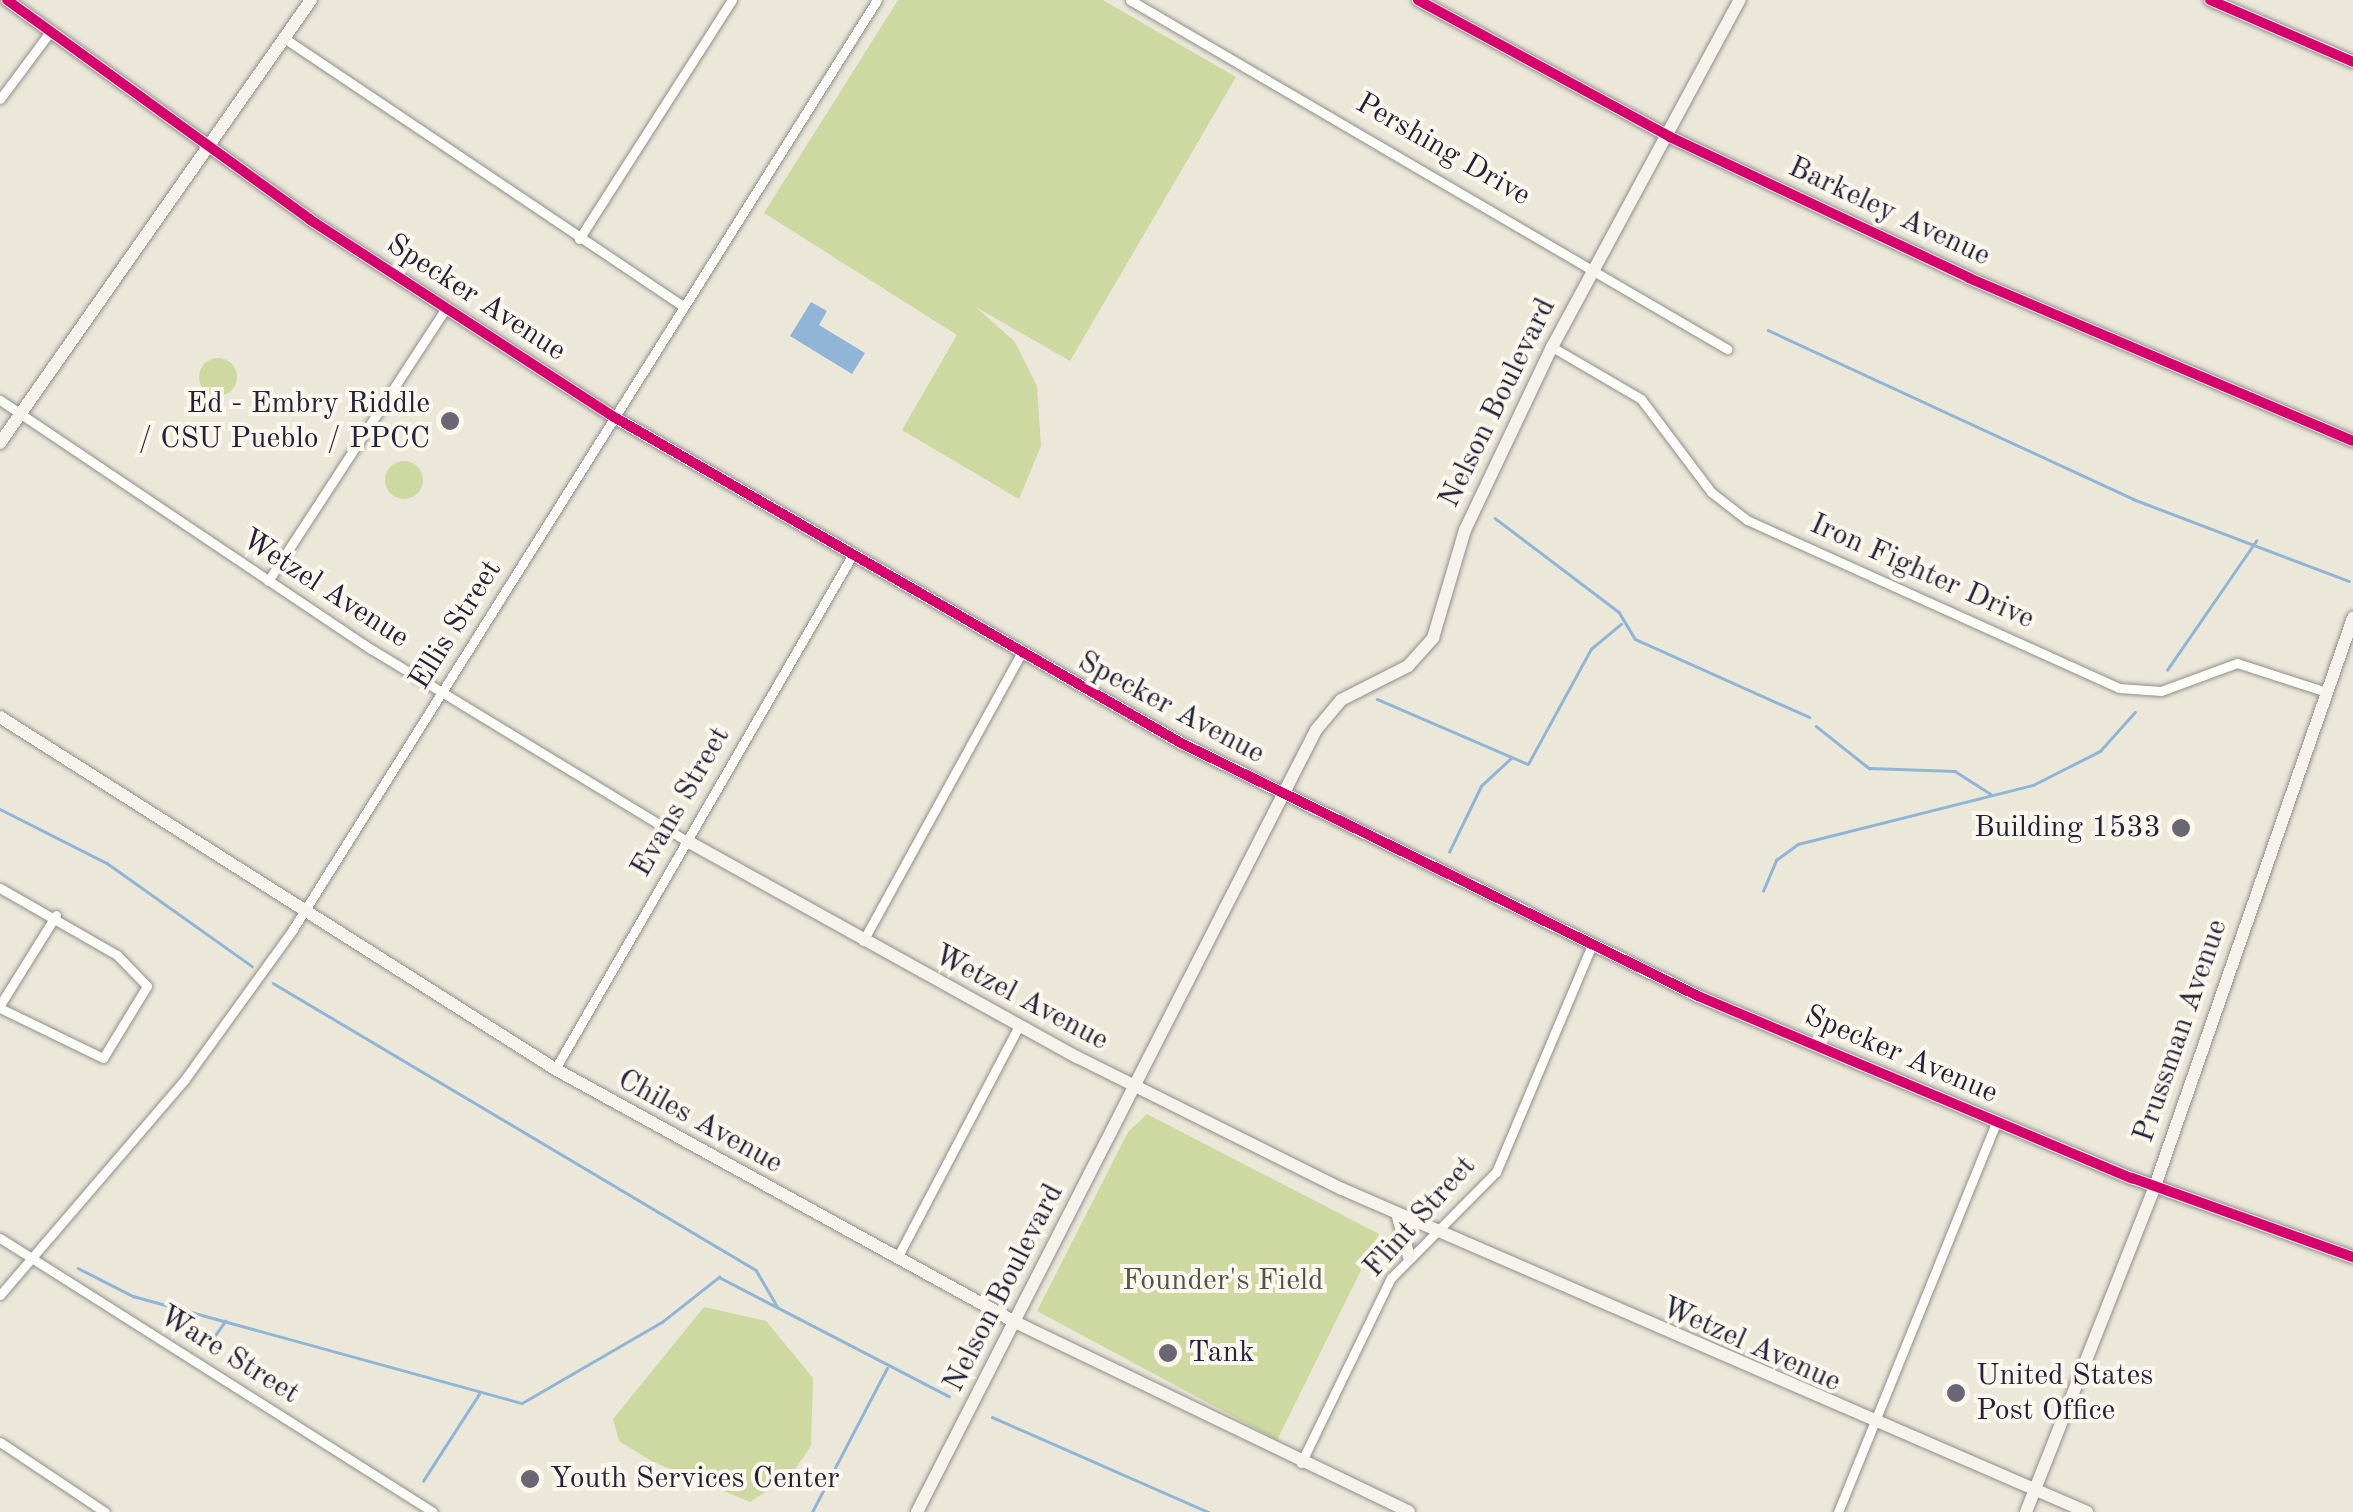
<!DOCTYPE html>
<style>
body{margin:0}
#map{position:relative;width:2353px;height:1512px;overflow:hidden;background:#ebe8da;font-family:"Old Standard TT",serif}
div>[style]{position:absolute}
.green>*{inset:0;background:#cdd9a0}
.round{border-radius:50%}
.water>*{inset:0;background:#90b5d7}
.stream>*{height:2.5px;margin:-1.25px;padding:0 1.25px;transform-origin:1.25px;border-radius:1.25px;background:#90b5d7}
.roads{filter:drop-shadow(0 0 2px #908f8c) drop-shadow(0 0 2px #908f8c)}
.street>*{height:9px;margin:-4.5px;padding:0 4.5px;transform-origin:4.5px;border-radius:4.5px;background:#fcfcf9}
.secondary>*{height:12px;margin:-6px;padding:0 6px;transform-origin:6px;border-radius:6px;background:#f6f2ec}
.cycleway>*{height:10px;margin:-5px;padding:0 5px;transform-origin:5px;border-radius:5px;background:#d6006c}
.dots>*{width:28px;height:28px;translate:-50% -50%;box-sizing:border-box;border:5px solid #fbf7ec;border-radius:50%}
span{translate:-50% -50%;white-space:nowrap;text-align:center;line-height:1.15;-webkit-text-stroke:8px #fbf7ec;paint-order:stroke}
.street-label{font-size:30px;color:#22223b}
.poi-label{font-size:30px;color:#22223b}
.right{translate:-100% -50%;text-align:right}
.left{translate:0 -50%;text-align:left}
.park-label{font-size:30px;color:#4e554b}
</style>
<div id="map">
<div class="green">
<div style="clip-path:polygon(898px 0,1103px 0,1236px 77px,1070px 361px,976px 307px,1015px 342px,1037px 386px,1041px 446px,1019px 499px,902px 430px,957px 335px,764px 213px)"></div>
<div class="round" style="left:199px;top:358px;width:38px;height:38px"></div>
<div class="round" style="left:385px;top:461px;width:38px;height:38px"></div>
<div style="clip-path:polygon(1147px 1114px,1379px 1234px,1277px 1440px,1037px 1311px,1128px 1132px)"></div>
<div style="clip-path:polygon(704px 1307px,766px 1321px,813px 1378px,811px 1446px,791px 1475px,750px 1502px,653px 1462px,619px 1441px,613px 1419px)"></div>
</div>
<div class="water">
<div style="clip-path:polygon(811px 302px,827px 311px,819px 325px,865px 353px,852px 374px,790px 336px)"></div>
</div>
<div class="stream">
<div style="left:1768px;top:330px;width:402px;rotate:24.8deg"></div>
<div style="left:2133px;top:499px;width:231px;rotate:20.8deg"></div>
<div style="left:1495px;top:518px;width:156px;rotate:37.2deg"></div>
<div style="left:1619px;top:612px;width:31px;rotate:59deg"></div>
<div style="left:1635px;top:639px;width:191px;rotate:24.1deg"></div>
<div style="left:2167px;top:670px;width:157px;rotate:-55.4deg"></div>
<div style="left:1377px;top:699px;width:164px;rotate:23.3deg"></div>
<div style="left:1528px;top:764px;width:131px;rotate:-61.3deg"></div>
<div style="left:1591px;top:649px;width:39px;rotate:-40deg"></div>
<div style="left:1816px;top:726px;width:68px;rotate:38.4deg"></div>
<div style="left:1869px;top:768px;width:86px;rotate:2deg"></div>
<div style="left:1955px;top:771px;width:43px;rotate:32.6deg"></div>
<div style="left:0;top:809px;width:120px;rotate:26.8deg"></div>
<div style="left:107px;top:863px;width:178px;rotate:35.4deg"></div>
<div style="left:1449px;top:852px;width:73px;rotate:-64.1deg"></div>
<div style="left:1481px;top:786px;width:40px;rotate:-43deg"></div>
<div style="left:1763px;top:891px;width:34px;rotate:-67deg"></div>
<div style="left:1776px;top:860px;width:27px;rotate:-36deg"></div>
<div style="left:1798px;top:844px;width:242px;rotate:-14.1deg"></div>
<div style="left:2033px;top:785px;width:75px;rotate:-26.9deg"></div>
<div style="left:2100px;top:751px;width:52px;rotate:-48.1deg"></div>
<div style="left:273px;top:983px;width:562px;rotate:30.72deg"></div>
<div style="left:756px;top:1270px;width:42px;rotate:59.7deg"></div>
<div style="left:78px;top:1268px;width:62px;rotate:27deg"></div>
<div style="left:133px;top:1296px;width:403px;rotate:15.4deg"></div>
<div style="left:522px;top:1403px;width:162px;rotate:-30.1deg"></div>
<div style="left:662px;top:1322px;width:73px;rotate:-38.3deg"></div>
<div style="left:719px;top:1277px;width:259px;rotate:27.4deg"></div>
<div style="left:209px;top:1344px;width:28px;rotate:-55deg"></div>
<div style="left:992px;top:1417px;width:236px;rotate:23.7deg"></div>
<div style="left:423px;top:1481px;width:103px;rotate:-57.2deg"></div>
<div style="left:812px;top:1512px;width:162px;rotate:-62.5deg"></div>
</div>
<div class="roads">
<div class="street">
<div style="left:1130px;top:0;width:692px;rotate:30.31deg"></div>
<div style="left:284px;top:38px;width:481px;rotate:33.9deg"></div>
<div style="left:0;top:99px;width:84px;rotate:-53.3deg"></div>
<div style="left:579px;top:239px;width:284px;rotate:-57.4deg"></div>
<div style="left:1552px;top:347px;width:103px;rotate:30.3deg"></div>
<div style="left:1641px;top:399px;width:116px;rotate:53deg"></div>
<div style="left:1711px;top:492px;width:46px;rotate:37.9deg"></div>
<div style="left:1747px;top:520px;width:408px;rotate:24.3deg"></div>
<div style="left:2119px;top:688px;width:42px;rotate:4.1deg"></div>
<div style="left:2161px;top:691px;width:81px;rotate:-20.2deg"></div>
<div style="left:2237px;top:663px;width:94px;rotate:18deg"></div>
<div style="left:0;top:400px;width:447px;rotate:33.9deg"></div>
<div style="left:371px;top:649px;width:370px;rotate:31.3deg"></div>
<div style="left:268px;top:581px;width:325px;rotate:-56.9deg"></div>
<div style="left:0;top:888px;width:135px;rotate:29.8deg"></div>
<div style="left:117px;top:955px;width:43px;rotate:45.9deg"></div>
<div style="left:147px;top:986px;width:84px;rotate:121.4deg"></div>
<div style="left:103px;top:1058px;width:114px;rotate:-154.1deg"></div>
<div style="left:863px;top:941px;width:325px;rotate:-61.2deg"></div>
<div style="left:0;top:1005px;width:106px;rotate:-58.1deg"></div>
<div style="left:555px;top:1069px;width:589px;rotate:-59.95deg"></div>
<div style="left:0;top:1238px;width:512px;rotate:32.33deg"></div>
<div style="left:897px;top:1258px;width:262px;rotate:-62.3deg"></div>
<div style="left:0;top:1295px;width:284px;rotate:-49.4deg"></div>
<div style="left:185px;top:1079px;width:185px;rotate:-54.2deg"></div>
<div style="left:293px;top:929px;width:1097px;rotate:-57.85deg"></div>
<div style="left:0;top:1442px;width:126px;rotate:33.7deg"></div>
<div style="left:1301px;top:1463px;width:206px;rotate:-64.1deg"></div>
<div style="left:1391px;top:1278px;width:149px;rotate:-45.3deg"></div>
<div style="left:1496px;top:1172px;width:246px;rotate:-67.1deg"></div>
<div style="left:1838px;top:1512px;width:421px;rotate:-67.9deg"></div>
</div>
<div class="secondary">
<div style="left:7px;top:0;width:373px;rotate:35.9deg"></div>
<div style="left:309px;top:219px;width:364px;rotate:33deg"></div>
<div style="left:614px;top:417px;width:654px;rotate:29.9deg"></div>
<div style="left:1181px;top:743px;width:576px;rotate:26.08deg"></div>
<div style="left:1698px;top:996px;width:471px;rotate:22.8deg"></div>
<div style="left:2132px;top:1178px;width:235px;rotate:19.7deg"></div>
<div style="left:1418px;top:0;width:287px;rotate:28.5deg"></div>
<div style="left:1670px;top:137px;width:331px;rotate:25.2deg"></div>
<div style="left:1969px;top:278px;width:417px;rotate:23deg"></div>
<div style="left:2210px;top:0;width:156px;rotate:23.4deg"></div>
<div style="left:0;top:443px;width:541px;rotate:-54.93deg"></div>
<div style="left:0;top:717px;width:657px;rotate:32.38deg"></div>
<div style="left:555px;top:1069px;width:525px;rotate:28.81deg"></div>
<div style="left:1015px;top:1322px;width:437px;rotate:25.7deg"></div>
<div style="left:687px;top:841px;width:446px;rotate:29deg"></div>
<div style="left:1077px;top:1057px;width:296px;rotate:26.5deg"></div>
<div style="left:1342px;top:1189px;width:812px;rotate:23.44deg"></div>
<div style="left:1398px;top:1217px;width:41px;rotate:74.6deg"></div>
<div style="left:917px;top:1512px;width:878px;rotate:-62.97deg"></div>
<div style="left:1316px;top:730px;width:39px;rotate:-50deg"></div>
<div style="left:1341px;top:700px;width:75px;rotate:-26.9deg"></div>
<div style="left:1408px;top:666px;width:38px;rotate:-48deg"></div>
<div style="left:1433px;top:638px;width:113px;rotate:-73.5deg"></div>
<div style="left:1465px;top:530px;width:203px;rotate:-64.6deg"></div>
<div style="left:1552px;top:347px;width:395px;rotate:-61.6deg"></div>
<div style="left:2026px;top:1512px;width:351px;rotate:-68.4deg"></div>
<div style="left:2155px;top:1186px;width:602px;rotate:-70.78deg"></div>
</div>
</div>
<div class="cycleway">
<div style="left:7px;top:0;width:373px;rotate:35.9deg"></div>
<div style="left:309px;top:219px;width:364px;rotate:33deg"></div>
<div style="left:614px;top:417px;width:654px;rotate:29.9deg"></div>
<div style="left:1181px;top:743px;width:576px;rotate:26.08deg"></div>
<div style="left:1698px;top:996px;width:471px;rotate:22.8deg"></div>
<div style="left:2132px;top:1178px;width:235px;rotate:19.7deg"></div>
<div style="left:1418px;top:0;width:287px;rotate:28.5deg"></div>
<div style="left:1670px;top:137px;width:331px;rotate:25.2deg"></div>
<div style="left:1969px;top:278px;width:417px;rotate:23deg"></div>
<div style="left:2210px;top:0;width:156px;rotate:23.4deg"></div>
</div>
<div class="dots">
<div style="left:450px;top:421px;background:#686773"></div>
<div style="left:2181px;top:828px;background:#686773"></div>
<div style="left:1168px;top:1353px;background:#686773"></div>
<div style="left:1956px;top:1393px;background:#686773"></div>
<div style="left:530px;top:1479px;background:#686773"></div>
</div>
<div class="street-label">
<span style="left:1443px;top:150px;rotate:30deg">Pershing Drive</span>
<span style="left:1889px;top:212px;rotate:25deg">Barkeley Avenue</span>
<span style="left:476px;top:298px;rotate:33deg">Specker Avenue</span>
<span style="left:1498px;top:403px;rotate:-64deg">Nelson Boulevard</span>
<span style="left:1922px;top:572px;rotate:24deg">Iron Fighter Drive</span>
<span style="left:325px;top:589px;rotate:33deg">Wetzel Avenue</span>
<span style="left:456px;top:625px;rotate:-58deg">Ellis Street</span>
<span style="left:1171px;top:708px;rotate:28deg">Specker Avenue</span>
<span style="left:681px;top:802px;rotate:-60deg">Evans Street</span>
<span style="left:1021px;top:998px;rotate:28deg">Wetzel Avenue</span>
<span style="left:2181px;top:1031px;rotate:-71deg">Prussman Avenue</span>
<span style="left:1901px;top:1055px;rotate:23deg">Specker Avenue</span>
<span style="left:700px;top:1122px;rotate:29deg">Chiles Avenue</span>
<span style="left:1420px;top:1217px;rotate:-48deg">Flint Street</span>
<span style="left:1004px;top:1288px;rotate:-63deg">Nelson Boulevard</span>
<span style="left:1751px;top:1345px;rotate:24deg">Wetzel Avenue</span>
<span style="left:229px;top:1355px;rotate:32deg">Ware Street</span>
</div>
<div class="poi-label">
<span class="right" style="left:430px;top:421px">Ed - Embry Riddle<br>/ CSU Pueblo / PPCC</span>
<span class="right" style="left:2161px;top:828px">Building 1533</span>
<span class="left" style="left:1188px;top:1353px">Tank</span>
<span class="left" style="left:1976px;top:1393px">United States<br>Post Office</span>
<span class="left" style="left:550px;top:1479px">Youth Services Center</span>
</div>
<div class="park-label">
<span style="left:1223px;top:1281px">Founder's Field</span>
</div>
</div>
